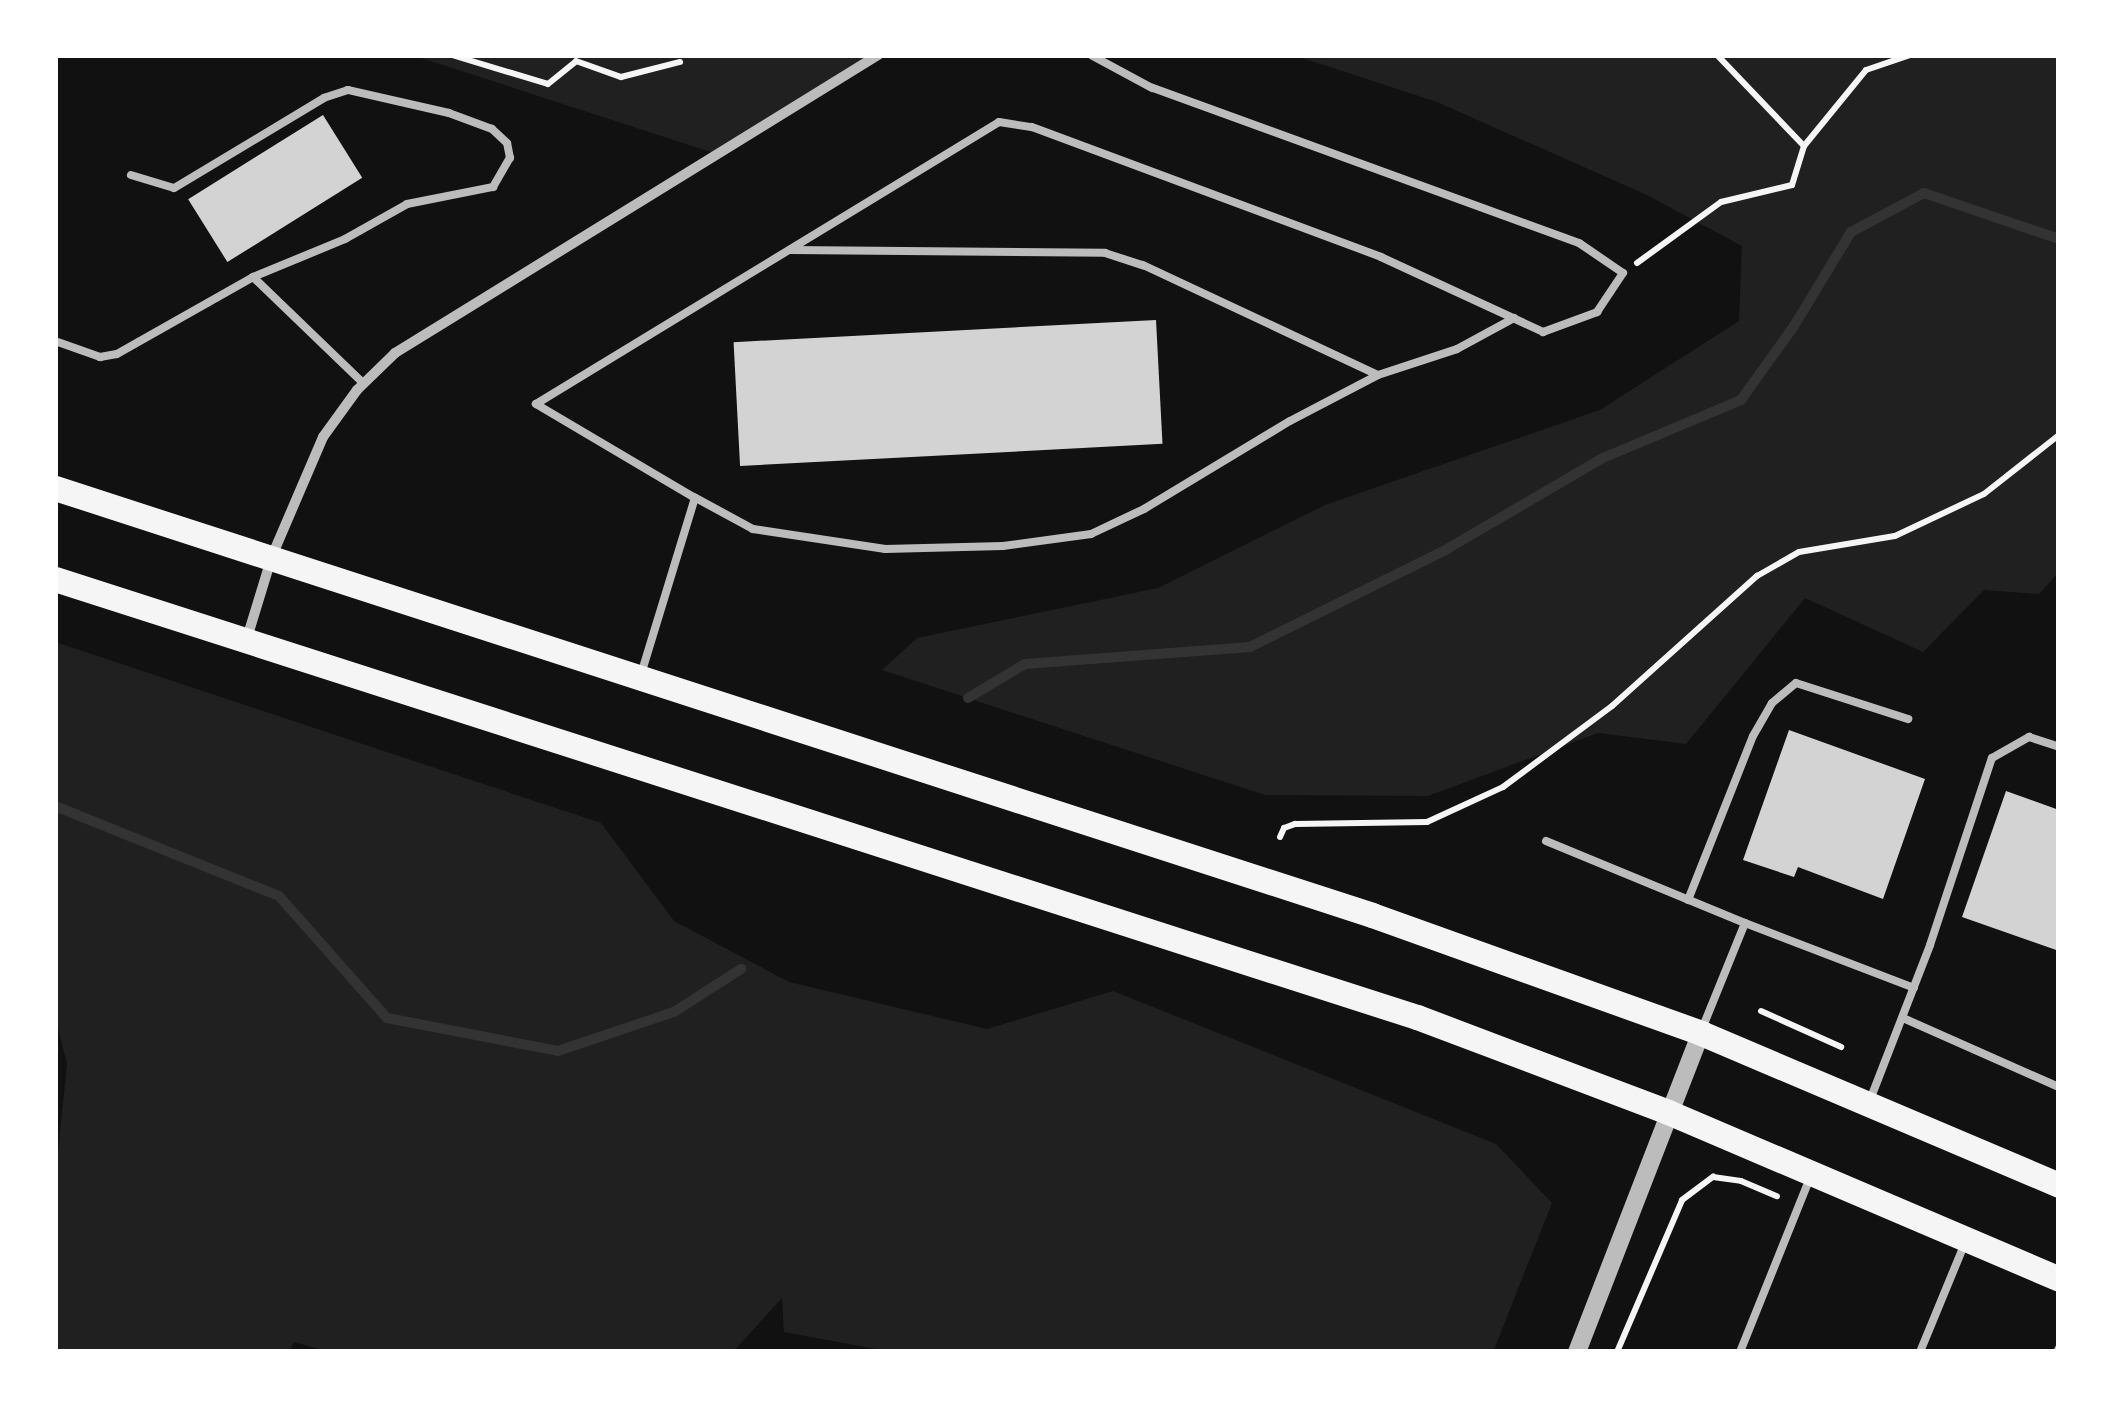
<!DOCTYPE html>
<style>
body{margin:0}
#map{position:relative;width:2114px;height:1407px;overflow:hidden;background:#111;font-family:"Fira Sans Condensed",sans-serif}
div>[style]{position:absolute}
.green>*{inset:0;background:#202020}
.stream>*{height:10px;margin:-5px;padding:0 5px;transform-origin:5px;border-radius:5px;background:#333}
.building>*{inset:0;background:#d3d3d3;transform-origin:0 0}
.path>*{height:6px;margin:-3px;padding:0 3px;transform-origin:3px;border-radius:3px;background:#f5f5f5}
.service>*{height:8px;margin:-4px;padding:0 4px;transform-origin:4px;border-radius:4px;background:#bcbcbc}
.minor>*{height:10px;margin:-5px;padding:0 5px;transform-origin:5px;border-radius:5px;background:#bcbcbc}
.tertiary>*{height:18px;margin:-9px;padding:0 9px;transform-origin:9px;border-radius:9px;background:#bcbcbc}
.primary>*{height:25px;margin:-12.5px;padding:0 12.5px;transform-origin:12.5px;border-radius:12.5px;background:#f5f5f5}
span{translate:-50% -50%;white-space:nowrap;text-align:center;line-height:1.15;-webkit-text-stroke:8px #fff;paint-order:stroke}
.frame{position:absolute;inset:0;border:58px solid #fff;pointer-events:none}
</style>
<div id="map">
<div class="green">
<div style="clip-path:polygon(412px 55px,873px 55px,714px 153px)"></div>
<div style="clip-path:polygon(1293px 55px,2059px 55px,2059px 572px,2039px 594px,1984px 590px,1923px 652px,1805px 598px,1686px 744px,1598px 733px,1428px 796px,1265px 795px,882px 670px,917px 638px,1158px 588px,1325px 505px,1600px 410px,1739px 321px,1742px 246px,1647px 195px,1437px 102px)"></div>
<div style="clip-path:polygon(55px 642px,601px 823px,674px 921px,789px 982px,987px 1029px,1113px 991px,1496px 1144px,1552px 1203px,1493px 1352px,892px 1352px,784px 1332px,782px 1298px,733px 1352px,330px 1352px,294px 1342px,289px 1352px,55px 1352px,55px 1181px,67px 1064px,55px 1016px)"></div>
</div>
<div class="stream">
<div style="left:968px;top:698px;width:66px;rotate:-30.8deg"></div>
<div style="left:1025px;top:664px;width:226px;rotate:-4.3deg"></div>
<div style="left:1250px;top:647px;width:220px;rotate:-26.4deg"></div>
<div style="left:1447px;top:549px;width:181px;rotate:-30.3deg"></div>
<div style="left:1603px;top:458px;width:150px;rotate:-22.8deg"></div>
<div style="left:1741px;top:400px;width:91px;rotate:-54.4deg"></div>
<div style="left:1794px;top:326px;width:110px;rotate:-58.8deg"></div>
<div style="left:1851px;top:232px;width:83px;rotate:-28.1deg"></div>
<div style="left:1924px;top:193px;width:143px;rotate:18.8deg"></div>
<div style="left:55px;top:806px;width:241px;rotate:21.9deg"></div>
<div style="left:279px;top:896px;width:163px;rotate:48.5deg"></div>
<div style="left:387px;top:1018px;width:174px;rotate:10.9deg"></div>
<div style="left:558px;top:1051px;width:122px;rotate:-18.6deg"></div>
<div style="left:674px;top:1012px;width:80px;rotate:-32.7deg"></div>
</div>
<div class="building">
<div style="left:323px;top:115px;width:74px;height:159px;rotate:58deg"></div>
<div style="left:1156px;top:320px;width:124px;height:423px;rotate:87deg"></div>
<div style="clip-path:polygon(1789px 730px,1925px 779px,1883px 899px,1798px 867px,1794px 877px,1743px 860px)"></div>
<div style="clip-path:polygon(2006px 791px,2059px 810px,2059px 951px,1962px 917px)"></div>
</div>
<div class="path">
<div style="left:452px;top:55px;width:100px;rotate:16.8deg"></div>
<div style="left:548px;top:84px;width:36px;rotate:-39deg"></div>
<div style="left:576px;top:61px;width:48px;rotate:19.6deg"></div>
<div style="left:621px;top:77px;width:61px;rotate:-14.3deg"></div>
<div style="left:1804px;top:146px;width:98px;rotate:-50.8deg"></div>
<div style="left:1866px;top:70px;width:46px;rotate:-18.8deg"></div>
<div style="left:1637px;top:263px;width:104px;rotate:-36deg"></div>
<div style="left:1721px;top:202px;width:73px;rotate:-13.5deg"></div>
<div style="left:1792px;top:185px;width:41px;rotate:-72.9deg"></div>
<div style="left:1804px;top:146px;width:126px;rotate:-133.7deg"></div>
<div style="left:1280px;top:837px;width:10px;rotate:-66deg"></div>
<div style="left:1284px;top:828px;width:12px;rotate:-20deg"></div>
<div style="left:1295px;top:824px;width:132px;rotate:-0.9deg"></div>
<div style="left:1427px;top:822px;width:84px;rotate:-24.7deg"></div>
<div style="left:1503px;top:787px;width:136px;rotate:-36.6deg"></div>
<div style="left:1612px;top:706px;width:195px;rotate:-41.9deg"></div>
<div style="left:1757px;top:576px;width:48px;rotate:-29.7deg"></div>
<div style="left:1799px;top:552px;width:97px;rotate:-9.5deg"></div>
<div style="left:1895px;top:536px;width:98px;rotate:-25.3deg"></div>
<div style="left:1984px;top:494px;width:95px;rotate:-38.2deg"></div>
<div style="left:1761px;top:1011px;width:88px;rotate:24.2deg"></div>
<div style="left:1617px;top:1352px;width:165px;rotate:-66.8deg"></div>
<div style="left:1682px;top:1200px;width:39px;rotate:-37deg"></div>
<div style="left:1713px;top:1177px;width:28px;rotate:8deg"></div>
<div style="left:1741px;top:1181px;width:39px;rotate:23deg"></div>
</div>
<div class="service">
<div style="left:790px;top:250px;width:315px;rotate:0.5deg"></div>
<div style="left:1105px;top:253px;width:40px;rotate:18deg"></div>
<div style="left:1143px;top:265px;width:259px;rotate:25.1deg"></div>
<div style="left:253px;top:277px;width:154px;rotate:43.9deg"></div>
<div style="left:55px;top:341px;width:48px;rotate:19.6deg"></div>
<div style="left:100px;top:357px;width:17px;rotate:-10deg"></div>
<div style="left:117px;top:354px;width:156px;rotate:-29.5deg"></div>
<div style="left:253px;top:277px;width:100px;rotate:-22.4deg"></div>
<div style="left:345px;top:239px;width:71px;rotate:-29.4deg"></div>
<div style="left:407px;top:204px;width:88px;rotate:-11.2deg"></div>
<div style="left:493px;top:187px;width:34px;rotate:-60deg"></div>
<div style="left:510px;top:158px;width:15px;rotate:-101deg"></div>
<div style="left:507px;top:143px;width:21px;rotate:-137deg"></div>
<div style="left:492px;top:129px;width:46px;rotate:-159.6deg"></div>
<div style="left:449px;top:113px;width:104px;rotate:-167.2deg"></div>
<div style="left:348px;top:90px;width:25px;rotate:162deg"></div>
<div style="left:324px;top:98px;width:175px;rotate:149deg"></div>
<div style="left:174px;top:188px;width:45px;rotate:-163.2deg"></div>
<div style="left:694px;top:497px;width:67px;rotate:28.5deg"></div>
<div style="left:753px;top:529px;width:134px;rotate:8.6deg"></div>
<div style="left:885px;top:549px;width:118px;rotate:-1.5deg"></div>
<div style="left:1003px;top:546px;width:89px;rotate:-7.8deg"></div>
<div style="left:1091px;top:534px;width:59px;rotate:-25.3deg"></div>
<div style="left:1144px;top:509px;width:170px;rotate:-31.1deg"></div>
<div style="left:1290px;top:421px;width:99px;rotate:-27.6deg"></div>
<div style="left:1378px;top:375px;width:83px;rotate:-18.2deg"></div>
<div style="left:1457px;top:349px;width:65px;rotate:-28.5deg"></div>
<div style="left:642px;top:671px;width:181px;rotate:-73deg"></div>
<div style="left:695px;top:498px;width:185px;rotate:-149.4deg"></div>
<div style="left:536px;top:404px;width:542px;rotate:-31.34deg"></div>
<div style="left:999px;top:122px;width:33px;rotate:9deg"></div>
<div style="left:1032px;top:127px;width:372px;rotate:20.4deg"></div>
<div style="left:1381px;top:257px;width:179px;rotate:24.8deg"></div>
<div style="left:1543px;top:332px;width:58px;rotate:-20.3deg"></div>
<div style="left:1597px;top:312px;width:47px;rotate:-56.3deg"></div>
<div style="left:1623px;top:273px;width:53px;rotate:-145.7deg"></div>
<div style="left:1579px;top:243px;width:454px;rotate:-160deg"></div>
<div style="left:1152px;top:88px;width:69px;rotate:-151.6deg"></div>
<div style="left:1546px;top:841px;width:215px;rotate:22.4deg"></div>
<div style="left:1745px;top:923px;width:114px;rotate:112.1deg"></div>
<div style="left:1688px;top:900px;width:176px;rotate:-68.4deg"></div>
<div style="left:1753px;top:736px;width:38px;rotate:-60deg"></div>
<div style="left:1772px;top:703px;width:31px;rotate:-40deg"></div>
<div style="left:1796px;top:683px;width:118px;rotate:17.8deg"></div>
<div style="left:1745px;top:923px;width:181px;rotate:21deg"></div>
<div style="left:1903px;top:1018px;width:171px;rotate:23.9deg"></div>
<div style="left:1870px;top:1100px;width:166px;rotate:-68.8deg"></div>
<div style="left:1930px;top:945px;width:197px;rotate:-71.7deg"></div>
<div style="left:1992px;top:758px;width:43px;rotate:-29.6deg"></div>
<div style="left:2029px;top:737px;width:32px;rotate:18deg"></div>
<div style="left:1740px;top:1352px;width:188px;rotate:-68.1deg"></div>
<div style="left:1920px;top:1352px;width:116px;rotate:-67.6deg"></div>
<div style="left:2057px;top:1352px;width:4px;rotate:-63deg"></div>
</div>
<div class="minor">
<div style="left:247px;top:638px;width:86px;rotate:-73deg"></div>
<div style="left:272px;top:556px;width:129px;rotate:-66.8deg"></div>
<div style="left:323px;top:437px;width:58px;rotate:-54.1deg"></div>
<div style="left:357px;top:390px;width:53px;rotate:-44.2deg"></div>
<div style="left:395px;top:353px;width:568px;rotate:-31.67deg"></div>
</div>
<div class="tertiary">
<div style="left:1577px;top:1352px;width:342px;rotate:-68.8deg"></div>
</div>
<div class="primary">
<div style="left:55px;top:488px;width:1384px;rotate:17.96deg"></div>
<div style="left:1372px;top:915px;width:350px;rotate:19.7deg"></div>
<div style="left:1701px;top:1033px;width:389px;rotate:23deg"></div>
<div style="left:55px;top:579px;width:1431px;rotate:17.83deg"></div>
<div style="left:1417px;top:1017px;width:268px;rotate:20.7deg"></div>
<div style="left:1668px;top:1112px;width:425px;rotate:23.1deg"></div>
</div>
<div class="frame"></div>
</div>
